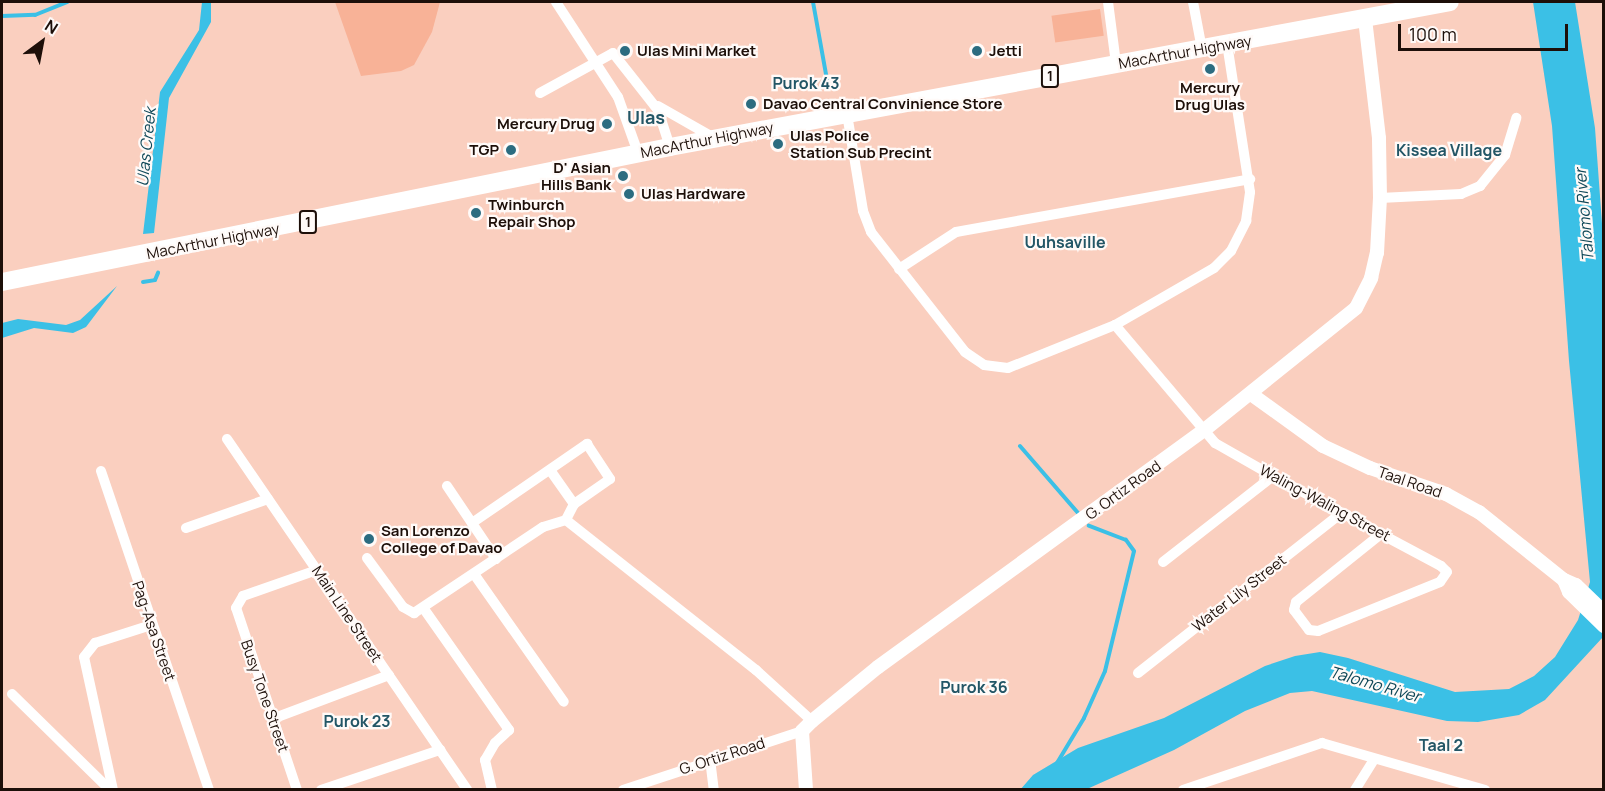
<!DOCTYPE html>
<style>
body{margin:0}
#map{position:relative;width:1605px;height:791px;overflow:hidden;background:#facfbf;font-family:Manrope,sans-serif}
div>[style]{position:absolute}
.green>*{inset:0;background:#f8b297;transform-origin:0 0}
.water>*{inset:0;background:#3bc0e6}
.stream>*{height:4px;margin:-2px;padding:0 2px;transform-origin:2px;border-radius:2px;background:#3bc0e6}
.minor>*{height:10px;margin:-5px;padding:0 5px;transform-origin:5px;border-radius:5px;background:#fff}
.tertiary>*{height:14px;margin:-7px;padding:0 7px;transform-origin:7px;border-radius:7px;background:#fff}
.trunk>*{height:18px;margin:-9px;padding:0 9px;transform-origin:9px;border-radius:9px;background:#fff}
.dots>*{width:16px;height:16px;translate:-50% -50%;box-sizing:border-box;border:3px solid #fffaf8;border-radius:50%}
span{translate:-50% -50%;white-space:nowrap;text-align:center;line-height:1.15;-webkit-text-stroke:4.5px #fffaf8;paint-order:stroke}
.shield-label span{padding:2px 4px;background:#fffaf8;border:2px solid;border-radius:4px;-webkit-text-stroke-width:0}
.shield-label{font-size:14px;color:#1d0f09;font-weight:700}
.poi-label{font-size:15px;color:#1d0f09;font-weight:700}
.left{translate:0 -50%;text-align:left}
.right{translate:-100% -50%;text-align:right}
.street-label{font-size:15px;color:#1d0f09}
.neighbourhood-label{font-size:16px;color:#235666;font-weight:700}
.water-label{font-size:16px;color:#104858;font-style:italic}
.quarter-label{font-size:18px;color:#235666;font-weight:700}
.frame{position:absolute;inset:0;border:3px solid #1d0f09;pointer-events:none}
.north{position:absolute;left:12px;top:12px;width:60px;height:60px;-webkit-text-stroke:4px #fffaf8;paint-order:stroke;rotate:32deg;font-size:16px;font-weight:700;line-height:24px;text-align:center;color:#1d0f09}
.north::after{content:'';display:block;margin:auto;width:21px;height:27px;background:#1d0f09;clip-path:polygon(50% 0,100% 100%,50% 72%,0 100%)}
.scale{position:absolute;left:1398px;top:24px;width:170px;height:27px;box-sizing:border-box;border:3px solid #1d0f09;border-top:0;padding-left:8px;font-size:18px;line-height:21px;white-space:nowrap;color:#1d0f09;-webkit-text-stroke:4px #fffaf8;paint-order:stroke}
</style>
<div id="map">
<div class="green">
<div style="clip-path:polygon(335px 2px,440px 2px,432px 32px,414px 65px,401px 71px,361px 76px)"></div>
<div style="left:1100px;top:9px;width:27px;height:49px;rotate:82deg"></div>
</div>
<div class="water">
<div style="clip-path:polygon(202px 2px,211px 2px,211px 22px,169px 98px,154px 233px,143px 234px,160px 92px,199px 30px)"></div>
<div style="clip-path:polygon(1533px 2px,1575px 2px,1595px 128px,1603px 237px,1603px 637px,1545px 700px,1519px 715px,1478px 722px,1447px 721px,1312px 691px,1290px 693px,1245px 711px,1174px 750px,1087px 789px,1020px 790px,1033px 775px,1078px 748px,1164px 718px,1265px 666px,1295px 656px,1320px 652px,1348px 658px,1455px 692px,1509px 689px,1534px 676px,1555px 657px,1578px 620px,1590px 582px,1569px 361px,1552px 126px)"></div>
<div style="clip-path:polygon(117px 286px,86px 327px,73px 333px,34px 328px,2px 338px,2px 323px,18px 319px,66px 325px,80px 320px)"></div>
</div>
<div class="stream">
<div style="left:813px;top:2px;width:84px;rotate:79.8deg"></div>
<div style="left:2px;top:16px;width:33px;rotate:-2deg"></div>
<div style="left:35px;top:15px;width:35px;rotate:-22deg"></div>
<div style="left:143px;top:282px;width:12px;rotate:-9deg"></div>
<div style="left:155px;top:280px;width:8px;rotate:-67deg"></div>
<div style="left:1020px;top:446px;width:89px;rotate:49.1deg"></div>
<div style="left:1057px;top:763px;width:52px;rotate:-59deg"></div>
<div style="left:1084px;top:718px;width:51px;rotate:-65.9deg"></div>
<div style="left:1105px;top:671px;width:123px;rotate:-76.4deg"></div>
<div style="left:1134px;top:551px;width:14px;rotate:-126deg"></div>
<div style="left:1126px;top:540px;width:40px;rotate:-159deg"></div>
</div>
<div class="minor">
<div style="left:556px;top:2px;width:113px;rotate:56.9deg"></div>
<div style="left:618px;top:97px;width:59px;rotate:70.3deg"></div>
<div style="left:1108px;top:2px;width:63px;rotate:82.6deg"></div>
<div style="left:1193px;top:2px;width:48px;rotate:79.2deg"></div>
<div style="left:540px;top:93px;width:83px;rotate:-28.7deg"></div>
<div style="left:613px;top:53px;width:73px;rotate:51.7deg"></div>
<div style="left:658px;top:110px;width:39px;rotate:72deg"></div>
<div style="left:658px;top:106px;width:64px;rotate:29.7deg"></div>
<div style="left:847px;top:114px;width:98px;rotate:80.6deg"></div>
<div style="left:863px;top:211px;width:22px;rotate:69deg"></div>
<div style="left:871px;top:232px;width:152px;rotate:51.9deg"></div>
<div style="left:965px;top:352px;width:23px;rotate:34deg"></div>
<div style="left:984px;top:365px;width:24px;rotate:7deg"></div>
<div style="left:1008px;top:368px;width:115px;rotate:-21.9deg"></div>
<div style="left:1115px;top:325px;width:114px;rotate:-29.9deg"></div>
<div style="left:1214px;top:268px;width:24px;rotate:-45deg"></div>
<div style="left:1231px;top:251px;width:34px;rotate:-63deg"></div>
<div style="left:1246px;top:221px;width:29px;rotate:-82deg"></div>
<div style="left:1250px;top:192px;width:150px;rotate:-98.8deg"></div>
<div style="left:1380px;top:198px;width:81px;rotate:-2.8deg"></div>
<div style="left:1461px;top:194px;width:21px;rotate:-23deg"></div>
<div style="left:1480px;top:186px;width:40px;rotate:-51deg"></div>
<div style="left:1505px;top:155px;width:39px;rotate:-73deg"></div>
<div style="left:899px;top:269px;width:68px;rotate:-33deg"></div>
<div style="left:956px;top:232px;width:299px;rotate:-10.2deg"></div>
<div style="left:1115px;top:325px;width:155px;rotate:49.7deg"></div>
<div style="left:1215px;top:443px;width:67px;rotate:29.6deg"></div>
<div style="left:1273px;top:476px;width:123px;rotate:28.2deg"></div>
<div style="left:1381px;top:534px;width:68px;rotate:28.1deg"></div>
<div style="left:1441px;top:566px;width:8px;rotate:45deg"></div>
<div style="left:1447px;top:572px;width:12px;rotate:125deg"></div>
<div style="left:1440px;top:582px;width:131px;rotate:158.1deg"></div>
<div style="left:1318px;top:631px;width:9px;rotate:-174deg"></div>
<div style="left:1309px;top:630px;width:25px;rotate:-127deg"></div>
<div style="left:1294px;top:610px;width:8px;rotate:-76deg"></div>
<div style="left:1296px;top:602px;width:109px;rotate:-38.7deg"></div>
<div style="left:227px;top:439px;width:425px;rotate:55.6deg"></div>
<div style="left:550px;top:470px;width:42px;rotate:54.8deg"></div>
<div style="left:101px;top:471px;width:337px;rotate:71.3deg"></div>
<div style="left:447px;top:486px;width:88px;rotate:56.1deg"></div>
<div style="left:472px;top:523px;width:140px;rotate:-34.5deg"></div>
<div style="left:587px;top:444px;width:42px;rotate:56.7deg"></div>
<div style="left:610px;top:479px;width:44px;rotate:145.2deg"></div>
<div style="left:574px;top:504px;width:18px;rotate:117deg"></div>
<div style="left:186px;top:528px;width:87px;rotate:-19.5deg"></div>
<div style="left:367px;top:558px;width:61px;rotate:53.7deg"></div>
<div style="left:403px;top:607px;width:13px;rotate:29deg"></div>
<div style="left:414px;top:613px;width:155px;rotate:-33.7deg"></div>
<div style="left:543px;top:527px;width:24px;rotate:-17deg"></div>
<div style="left:566px;top:520px;width:242px;rotate:38.3deg"></div>
<div style="left:756px;top:670px;width:76px;rotate:42.3deg"></div>
<div style="left:1163px;top:562px;width:140px;rotate:-38deg"></div>
<div style="left:474px;top:574px;width:156px;rotate:54.9deg"></div>
<div style="left:424px;top:609px;width:148px;rotate:54.9deg"></div>
<div style="left:509px;top:730px;width:19px;rotate:137deg"></div>
<div style="left:495px;top:743px;width:20px;rotate:120deg"></div>
<div style="left:485px;top:760px;width:31px;rotate:77deg"></div>
<div style="left:1138px;top:673px;width:258px;rotate:-38.2deg"></div>
<div style="left:12px;top:694px;width:137px;rotate:44.4deg"></div>
<div style="left:272px;top:719px;width:125px;rotate:-20.6deg"></div>
<div style="left:710px;top:759px;width:31px;rotate:83deg"></div>
<div style="left:113px;top:790px;width:136px;rotate:-102.3deg"></div>
<div style="left:84px;top:657px;width:18px;rotate:-52deg"></div>
<div style="left:95px;top:643px;width:59px;rotate:-17.8deg"></div>
<div style="left:297px;top:790px;width:192px;rotate:-108.5deg"></div>
<div style="left:236px;top:608px;width:14px;rotate:-60deg"></div>
<div style="left:243px;top:596px;width:78px;rotate:-19.4deg"></div>
<div style="left:321px;top:790px;width:126px;rotate:-18.6deg"></div>
<div style="left:623px;top:790px;width:188px;rotate:-18.2deg"></div>
<div style="left:1183px;top:790px;width:147px;rotate:-18.7deg"></div>
<div style="left:1322px;top:743px;width:170px;rotate:16.1deg"></div>
<div style="left:1355px;top:790px;width:36px;rotate:-58deg"></div>
</div>
<div class="tertiary">
<div style="left:1251px;top:394px;width:89px;rotate:35.8deg"></div>
<div style="left:1323px;top:446px;width:52px;rotate:25.1deg"></div>
<div style="left:1370px;top:468px;width:80px;rotate:18.9deg"></div>
<div style="left:1446px;top:494px;width:38px;rotate:29deg"></div>
<div style="left:1479px;top:512px;width:109px;rotate:38.7deg"></div>
<div style="left:1564px;top:580px;width:13px;rotate:23deg"></div>
<div style="left:1576px;top:585px;width:39px;rotate:44deg"></div>
<div style="left:1564px;top:580px;width:13px;rotate:67deg"></div>
<div style="left:1569px;top:592px;width:49px;rotate:44.2deg"></div>
<div style="left:806px;top:790px;width:59px;rotate:-93.9deg"></div>
<div style="left:802px;top:731px;width:14px;rotate:-45deg"></div>
<div style="left:812px;top:721px;width:85px;rotate:-39.3deg"></div>
<div style="left:878px;top:667px;width:402px;rotate:-36deg"></div>
<div style="left:1203px;top:431px;width:196px;rotate:-38.8deg"></div>
<div style="left:1356px;top:308px;width:34px;rotate:-63deg"></div>
<div style="left:1371px;top:278px;width:26px;rotate:-77deg"></div>
<div style="left:1377px;top:253px;width:55px;rotate:-86.9deg"></div>
<div style="left:1380px;top:198px;width:60px;rotate:-91deg"></div>
<div style="left:1379px;top:138px;width:120px;rotate:-96.7deg"></div>
</div>
<div class="trunk">
<div style="left:2px;top:282px;width:682px;rotate:-11.43deg"></div>
<div style="left:670px;top:147px;width:793px;rotate:-10.53deg"></div>
</div>
<div class="dots">
<div style="left:625px;top:51px;background:#2c6c80"></div>
<div style="left:977px;top:51px;background:#2c6c80"></div>
<div style="left:1210px;top:69px;background:#2c6c80"></div>
<div style="left:751px;top:104px;background:#2c6c80"></div>
<div style="left:607px;top:124px;background:#2c6c80"></div>
<div style="left:778px;top:144px;background:#2c6c80"></div>
<div style="left:511px;top:150px;background:#2c6c80"></div>
<div style="left:623px;top:176px;background:#2c6c80"></div>
<div style="left:629px;top:194px;background:#2c6c80"></div>
<div style="left:476px;top:213px;background:#2c6c80"></div>
<div style="left:369px;top:539px;background:#2c6c80"></div>
</div>
<div class="shield-label">
<span style="left:1050px;top:76px">1</span>
<span style="left:308px;top:222px">1</span>
</div>
<div class="poi-label">
<span class="left" style="left:637px;top:51px">Ulas Mini Market</span>
<span class="left" style="left:989px;top:51px">Jetti</span>
<span style="left:1210px;top:96px">Mercury<br>Drug Ulas</span>
<span class="left" style="left:763px;top:104px">Davao Central Convinience Store</span>
<span class="right" style="left:595px;top:124px">Mercury Drug</span>
<span class="left" style="left:790px;top:144px">Ulas Police<br>Station Sub Precint</span>
<span class="right" style="left:499px;top:150px">TGP</span>
<span class="right" style="left:611px;top:176px">D' Asian<br>Hills Bank</span>
<span class="left" style="left:641px;top:194px">Ulas Hardware</span>
<span class="left" style="left:488px;top:213px">Twinburch<br>Repair Shop</span>
<span class="left" style="left:381px;top:539px">San Lorenzo<br>College of Davao</span>
</div>
<div class="street-label">
<span style="left:1185px;top:52px;rotate:-10deg">MacArthur Highway</span>
<span style="left:707px;top:140px;rotate:-11deg">MacArthur Highway</span>
<span style="left:213px;top:241px;rotate:-11deg">MacArthur Highway</span>
<span style="left:1410px;top:482px;rotate:19deg">Taal Road</span>
<span style="left:1123px;top:490px;rotate:-36deg">G. Ortiz Road</span>
<span style="left:1325px;top:503px;rotate:28deg">Waling-Waling Street</span>
<span style="left:1239px;top:593px;rotate:-38deg">Water Lily Street</span>
<span style="left:347px;top:614px;rotate:56deg">Main Line Street</span>
<span style="left:154px;top:631px;rotate:71deg">Pag-Asa Street</span>
<span style="left:265px;top:696px;rotate:71deg">Busy Tone Street</span>
<span style="left:722px;top:756px;rotate:-18deg">G. Ortiz Road</span>
</div>
<div class="neighbourhood-label">
<span style="left:806px;top:83px">Purok 43</span>
<span style="left:1449px;top:150px">Kissea Village</span>
<span style="left:1065px;top:242px">Uuhsaville</span>
<span style="left:974px;top:687px">Purok 36</span>
<span style="left:357px;top:721px">Purok 23</span>
<span style="left:1441px;top:745px">Taal 2</span>
</div>
<div class="water-label">
<span style="left:146px;top:147px;rotate:-84deg">Ulas Creek</span>
<span style="left:1584px;top:215px;rotate:-95deg">Talomo River</span>
<span style="left:1375px;top:684px;rotate:16deg">Talomo River</span>
</div>
<div class="quarter-label">
<span style="left:646px;top:117px">Ulas</span>
</div>
<div class="frame"></div>
<div class="north">N</div>
<div class="scale">100 m</div>
</div>
